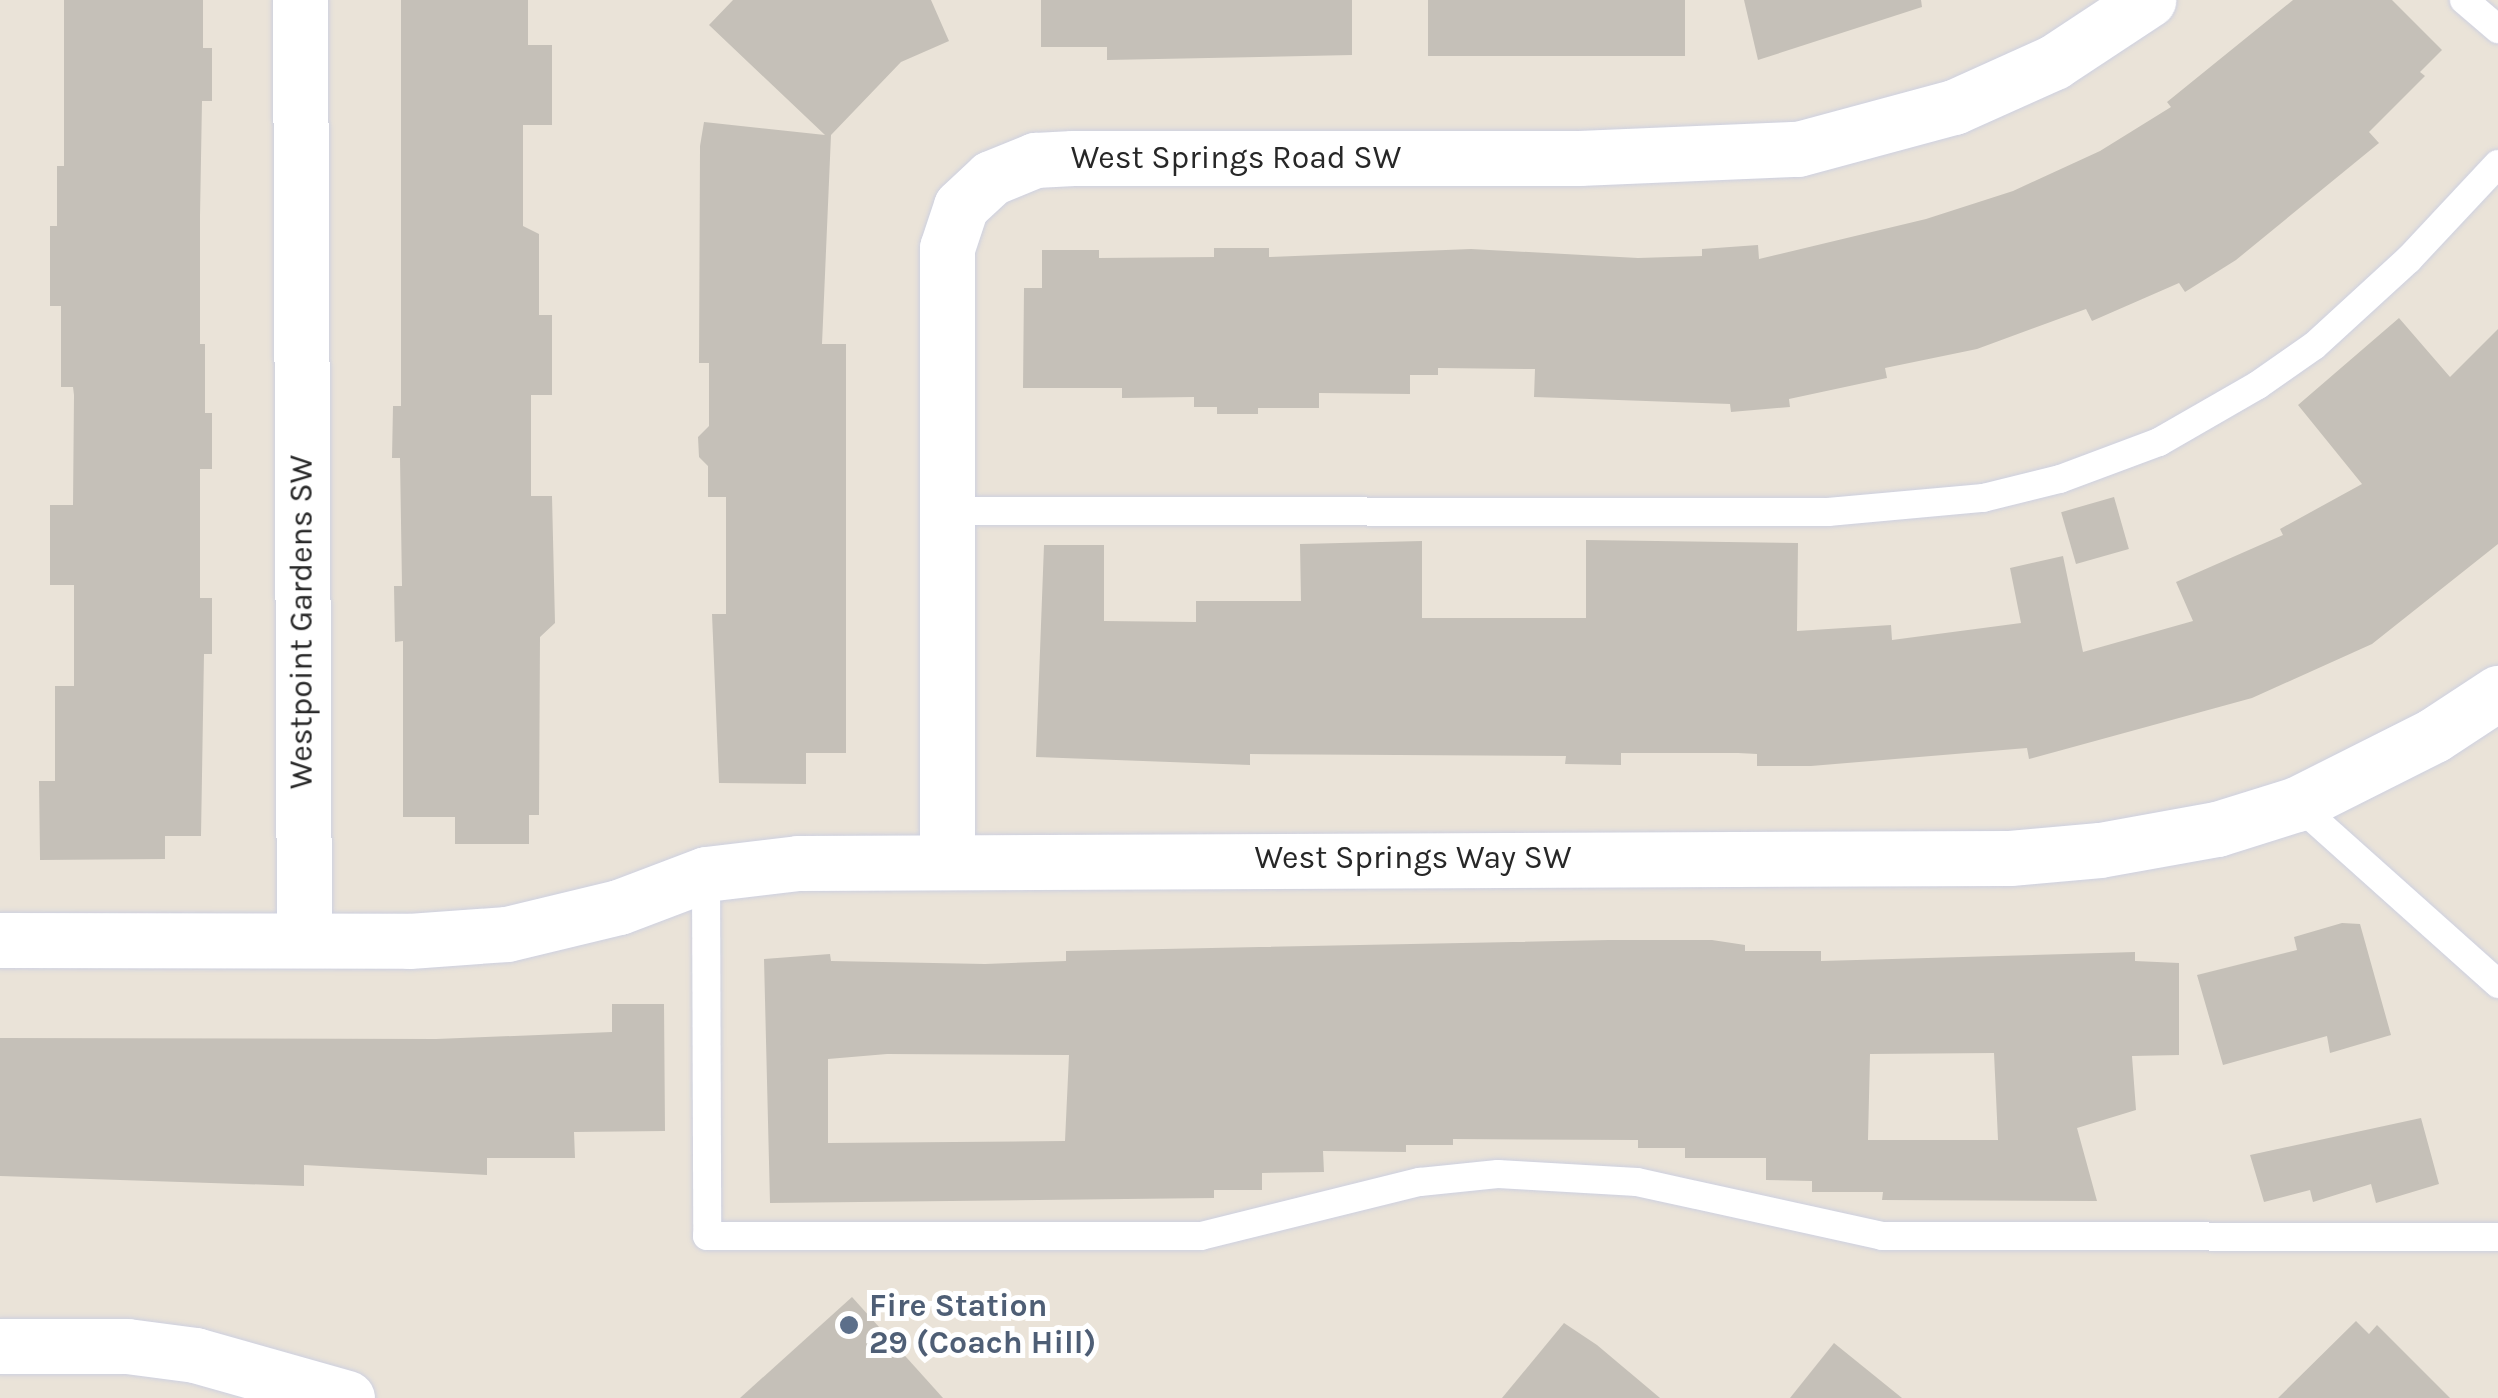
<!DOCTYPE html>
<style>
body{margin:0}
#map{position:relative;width:2498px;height:1398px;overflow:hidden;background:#eae3d8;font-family:Karla,sans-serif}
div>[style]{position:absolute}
.building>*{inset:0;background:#c5c0b8;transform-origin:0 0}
.roads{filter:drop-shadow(0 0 2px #cdd0e0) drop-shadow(0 0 2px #cdd0e0)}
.lane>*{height:28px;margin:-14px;padding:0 14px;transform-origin:14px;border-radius:14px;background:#fff}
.street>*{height:55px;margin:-27.5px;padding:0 27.5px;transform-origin:27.5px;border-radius:27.5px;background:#fff}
.secondary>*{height:55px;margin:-27.5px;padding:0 27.5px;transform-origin:27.5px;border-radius:27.5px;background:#fff}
.dots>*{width:28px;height:28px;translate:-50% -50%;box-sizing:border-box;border:5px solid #fff;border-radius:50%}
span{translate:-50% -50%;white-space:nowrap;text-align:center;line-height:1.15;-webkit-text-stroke:10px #fff;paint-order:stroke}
.street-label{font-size:32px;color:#272727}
.service-label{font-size:32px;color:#4e5e75;font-weight:700}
.left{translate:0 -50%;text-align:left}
</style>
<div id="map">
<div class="building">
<div style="clip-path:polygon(64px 0,203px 0,203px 48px,212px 48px,212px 101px,202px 101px,200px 216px,200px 344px,205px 344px,205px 413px,212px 413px,212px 469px,200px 469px,200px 598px,212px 598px,212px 654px,204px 654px,201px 836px,165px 836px,165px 859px,40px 860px,39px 781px,55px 781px,55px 686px,74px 686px,74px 585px,50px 585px,50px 505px,73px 505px,74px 395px,73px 387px,61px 387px,61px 306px,50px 306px,50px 226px,57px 226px,57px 166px,64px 166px)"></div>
<div style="clip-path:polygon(401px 0,528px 0,528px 45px,552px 45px,552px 125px,523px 125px,523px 226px,539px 234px,539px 315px,552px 315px,552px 395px,531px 395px,531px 496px,552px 496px,555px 623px,540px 637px,539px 815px,529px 815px,529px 844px,455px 844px,455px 817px,403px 817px,403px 641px,395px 642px,394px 586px,402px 586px,400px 458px,392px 458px,393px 406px,401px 406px)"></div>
<div style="clip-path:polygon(733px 0,931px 0,949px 41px,901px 62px,831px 135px,822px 344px,846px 344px,846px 753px,806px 753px,806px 784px,719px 783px,712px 614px,726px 614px,726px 497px,708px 497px,708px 466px,699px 457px,698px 437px,709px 426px,709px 363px,699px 363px,700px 146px,704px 122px,825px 135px,709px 25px)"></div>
<div style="clip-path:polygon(1041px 0,1352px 0,1352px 55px,1107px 60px,1107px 47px,1041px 47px)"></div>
<div style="left:1428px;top:0;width:257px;height:56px"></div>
<div style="clip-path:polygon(1744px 0,1921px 0,1922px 7px,1758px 60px)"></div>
<div style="clip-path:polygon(2293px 0,2392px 0,2442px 50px,2420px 72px,2425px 76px,2369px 132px,2379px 143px,2236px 260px,2185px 292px,2179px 283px,2092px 321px,2086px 309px,1977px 349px,1885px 368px,1887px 378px,1789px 399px,1790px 407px,1731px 412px,1730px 404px,1534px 397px,1535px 369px,1438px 368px,1438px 375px,1410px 375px,1410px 394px,1319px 393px,1319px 408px,1258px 408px,1258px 414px,1217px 414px,1217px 407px,1194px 407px,1194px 397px,1122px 398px,1122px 388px,1023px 388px,1024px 288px,1042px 288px,1042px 250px,1099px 250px,1099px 258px,1214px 257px,1214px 248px,1269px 248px,1269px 257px,1471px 249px,1638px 258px,1702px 256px,1702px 249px,1758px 245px,1759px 259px,1926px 219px,2013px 191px,2100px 151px,2171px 107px,2167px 102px)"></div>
<div style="clip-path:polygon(2399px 318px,2450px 377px,2498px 329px,2498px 544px,2372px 644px,2252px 698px,2029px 759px,2027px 748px,1811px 766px,1757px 766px,1757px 754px,1738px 753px,1621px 753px,1621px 765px,1565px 764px,1566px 756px,1250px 754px,1250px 765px,1036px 757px,1044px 545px,1104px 545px,1104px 621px,1196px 622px,1196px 601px,1301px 601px,1300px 544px,1422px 541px,1422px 618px,1586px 618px,1586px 540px,1798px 543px,1797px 631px,1891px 625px,1892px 640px,2021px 623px,2010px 568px,2063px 556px,2083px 652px,2193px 621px,2176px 582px,2283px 535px,2280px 529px,2362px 484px,2298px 405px)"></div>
<div style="left:2114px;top:497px;width:54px;height:55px;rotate:74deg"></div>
<div style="clip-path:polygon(2342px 923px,2360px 924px,2391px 1035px,2330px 1053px,2327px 1036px,2223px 1065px,2197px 975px,2297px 950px,2294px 937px)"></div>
<div style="clip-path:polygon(evenodd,1609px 940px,1712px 940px,1745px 945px,1745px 951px,1821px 951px,1821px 961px,2135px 952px,2135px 961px,2179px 963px,2179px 1055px,2132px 1056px,2136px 1110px,2077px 1128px,2097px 1201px,1882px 1200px,1883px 1192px,1812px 1192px,1812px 1181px,1766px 1180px,1766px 1158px,1685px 1158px,1685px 1148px,1638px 1148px,1638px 1140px,1453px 1139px,1453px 1145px,1406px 1145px,1406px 1152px,1323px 1151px,1324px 1172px,1262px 1173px,1262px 1190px,1214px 1190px,1214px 1198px,770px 1203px,764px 959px,830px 954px,831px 961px,985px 964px,1066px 961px,1066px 951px,1609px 940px,1994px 1053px,1998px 1140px,1868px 1140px,1870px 1054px,1994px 1053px,1609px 940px,887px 1054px,1069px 1055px,1065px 1141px,828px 1143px,828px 1059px,887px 1054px)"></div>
<div style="clip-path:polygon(612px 1004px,664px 1004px,665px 1131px,574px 1132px,575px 1158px,487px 1158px,487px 1175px,304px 1165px,304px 1186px,0 1176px,0 1038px,436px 1039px,612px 1032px)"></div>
<div style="clip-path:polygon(2421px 1118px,2439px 1184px,2376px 1203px,2371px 1184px,2313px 1202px,2310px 1190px,2264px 1202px,2250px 1155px)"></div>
<div style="clip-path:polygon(852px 1297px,943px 1398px,740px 1398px)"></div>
<div style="clip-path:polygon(2356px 1321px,2369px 1334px,2377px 1325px,2450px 1398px,2278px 1398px)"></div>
<div style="clip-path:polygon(1564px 1323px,1597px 1345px,1660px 1398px,1502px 1398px)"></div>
<div style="clip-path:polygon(1834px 1343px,1902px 1398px,1790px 1398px)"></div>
</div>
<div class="roads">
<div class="lane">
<div style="left:2464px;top:0;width:45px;rotate:40.5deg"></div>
<div style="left:947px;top:511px;width:881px;rotate:0.07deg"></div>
<div style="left:1828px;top:512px;width:156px;rotate:-5.2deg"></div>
<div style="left:1983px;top:498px;width:79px;rotate:-13.9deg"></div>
<div style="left:2060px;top:479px;width:106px;rotate:-20.5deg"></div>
<div style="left:2159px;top:442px;width:114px;rotate:-29.9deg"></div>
<div style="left:2258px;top:385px;width:68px;rotate:-34.9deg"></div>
<div style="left:2314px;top:346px;width:129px;rotate:-42.5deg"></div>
<div style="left:2409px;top:259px;width:130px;rotate:-46.9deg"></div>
<div style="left:2297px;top:804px;width:270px;rotate:41.8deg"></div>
<div style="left:706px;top:874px;width:362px;rotate:89.8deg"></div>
<div style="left:707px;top:1236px;width:494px"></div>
<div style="left:1201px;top:1236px;width:226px;rotate:-13.9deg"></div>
<div style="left:1420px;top:1182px;width:78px;rotate:-5.9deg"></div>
<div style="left:1498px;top:1174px;width:139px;rotate:3.3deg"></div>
<div style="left:1637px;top:1182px;width:251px;rotate:12.4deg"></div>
<div style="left:1882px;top:1236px;width:616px;rotate:0.09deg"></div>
</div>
<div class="street">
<div style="left:300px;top:0;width:940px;rotate:89.76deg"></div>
<div style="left:947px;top:860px;width:612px;rotate:-90deg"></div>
<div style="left:947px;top:248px;width:44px;rotate:-71.6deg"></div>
<div style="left:961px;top:206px;width:41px;rotate:-43deg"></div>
<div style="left:991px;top:178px;width:48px;rotate:-22.2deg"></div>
<div style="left:1035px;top:160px;width:38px;rotate:-3deg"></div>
<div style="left:1073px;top:158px;width:506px"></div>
<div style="left:1579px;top:158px;width:219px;rotate:-2.4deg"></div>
<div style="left:1798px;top:149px;width:162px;rotate:-15.1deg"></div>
<div style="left:1954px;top:107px;width:110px;rotate:-24.2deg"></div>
<div style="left:2054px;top:62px;width:113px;rotate:-33.4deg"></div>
<div style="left:0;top:940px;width:409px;rotate:0.1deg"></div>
<div style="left:409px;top:941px;width:98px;rotate:-4.1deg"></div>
<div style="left:507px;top:934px;width:115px;rotate:-13.6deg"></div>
<div style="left:619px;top:907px;width:93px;rotate:-20.8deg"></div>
<div style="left:706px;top:874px;width:93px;rotate:-6.8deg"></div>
<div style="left:798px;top:863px;width:1212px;rotate:-0.24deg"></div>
<div style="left:2010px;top:858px;width:90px;rotate:-5.1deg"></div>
<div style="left:2100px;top:850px;width:119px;rotate:-10.2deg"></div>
<div style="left:2217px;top:829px;width:84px;rotate:-17.4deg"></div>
<div style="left:2297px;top:804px;width:153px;rotate:-26.7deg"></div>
<div style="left:2434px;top:735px;width:77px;rotate:-33.3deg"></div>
</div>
<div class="secondary">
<div style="left:0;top:1346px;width:127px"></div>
<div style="left:127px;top:1346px;width:69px;rotate:7.5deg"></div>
<div style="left:195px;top:1355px;width:158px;rotate:15.8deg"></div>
</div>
</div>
<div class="dots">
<div style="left:849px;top:1325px;background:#5c6f8a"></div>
</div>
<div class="street-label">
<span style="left:1236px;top:158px">West Springs Road SW</span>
<span style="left:302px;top:622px;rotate:-90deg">Westpoint Gardens SW</span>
<span style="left:1413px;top:858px">West Springs Way SW</span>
</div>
<div class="service-label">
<span class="left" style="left:869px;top:1325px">Fire Station<br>29 (Coach Hill)</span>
</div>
</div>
